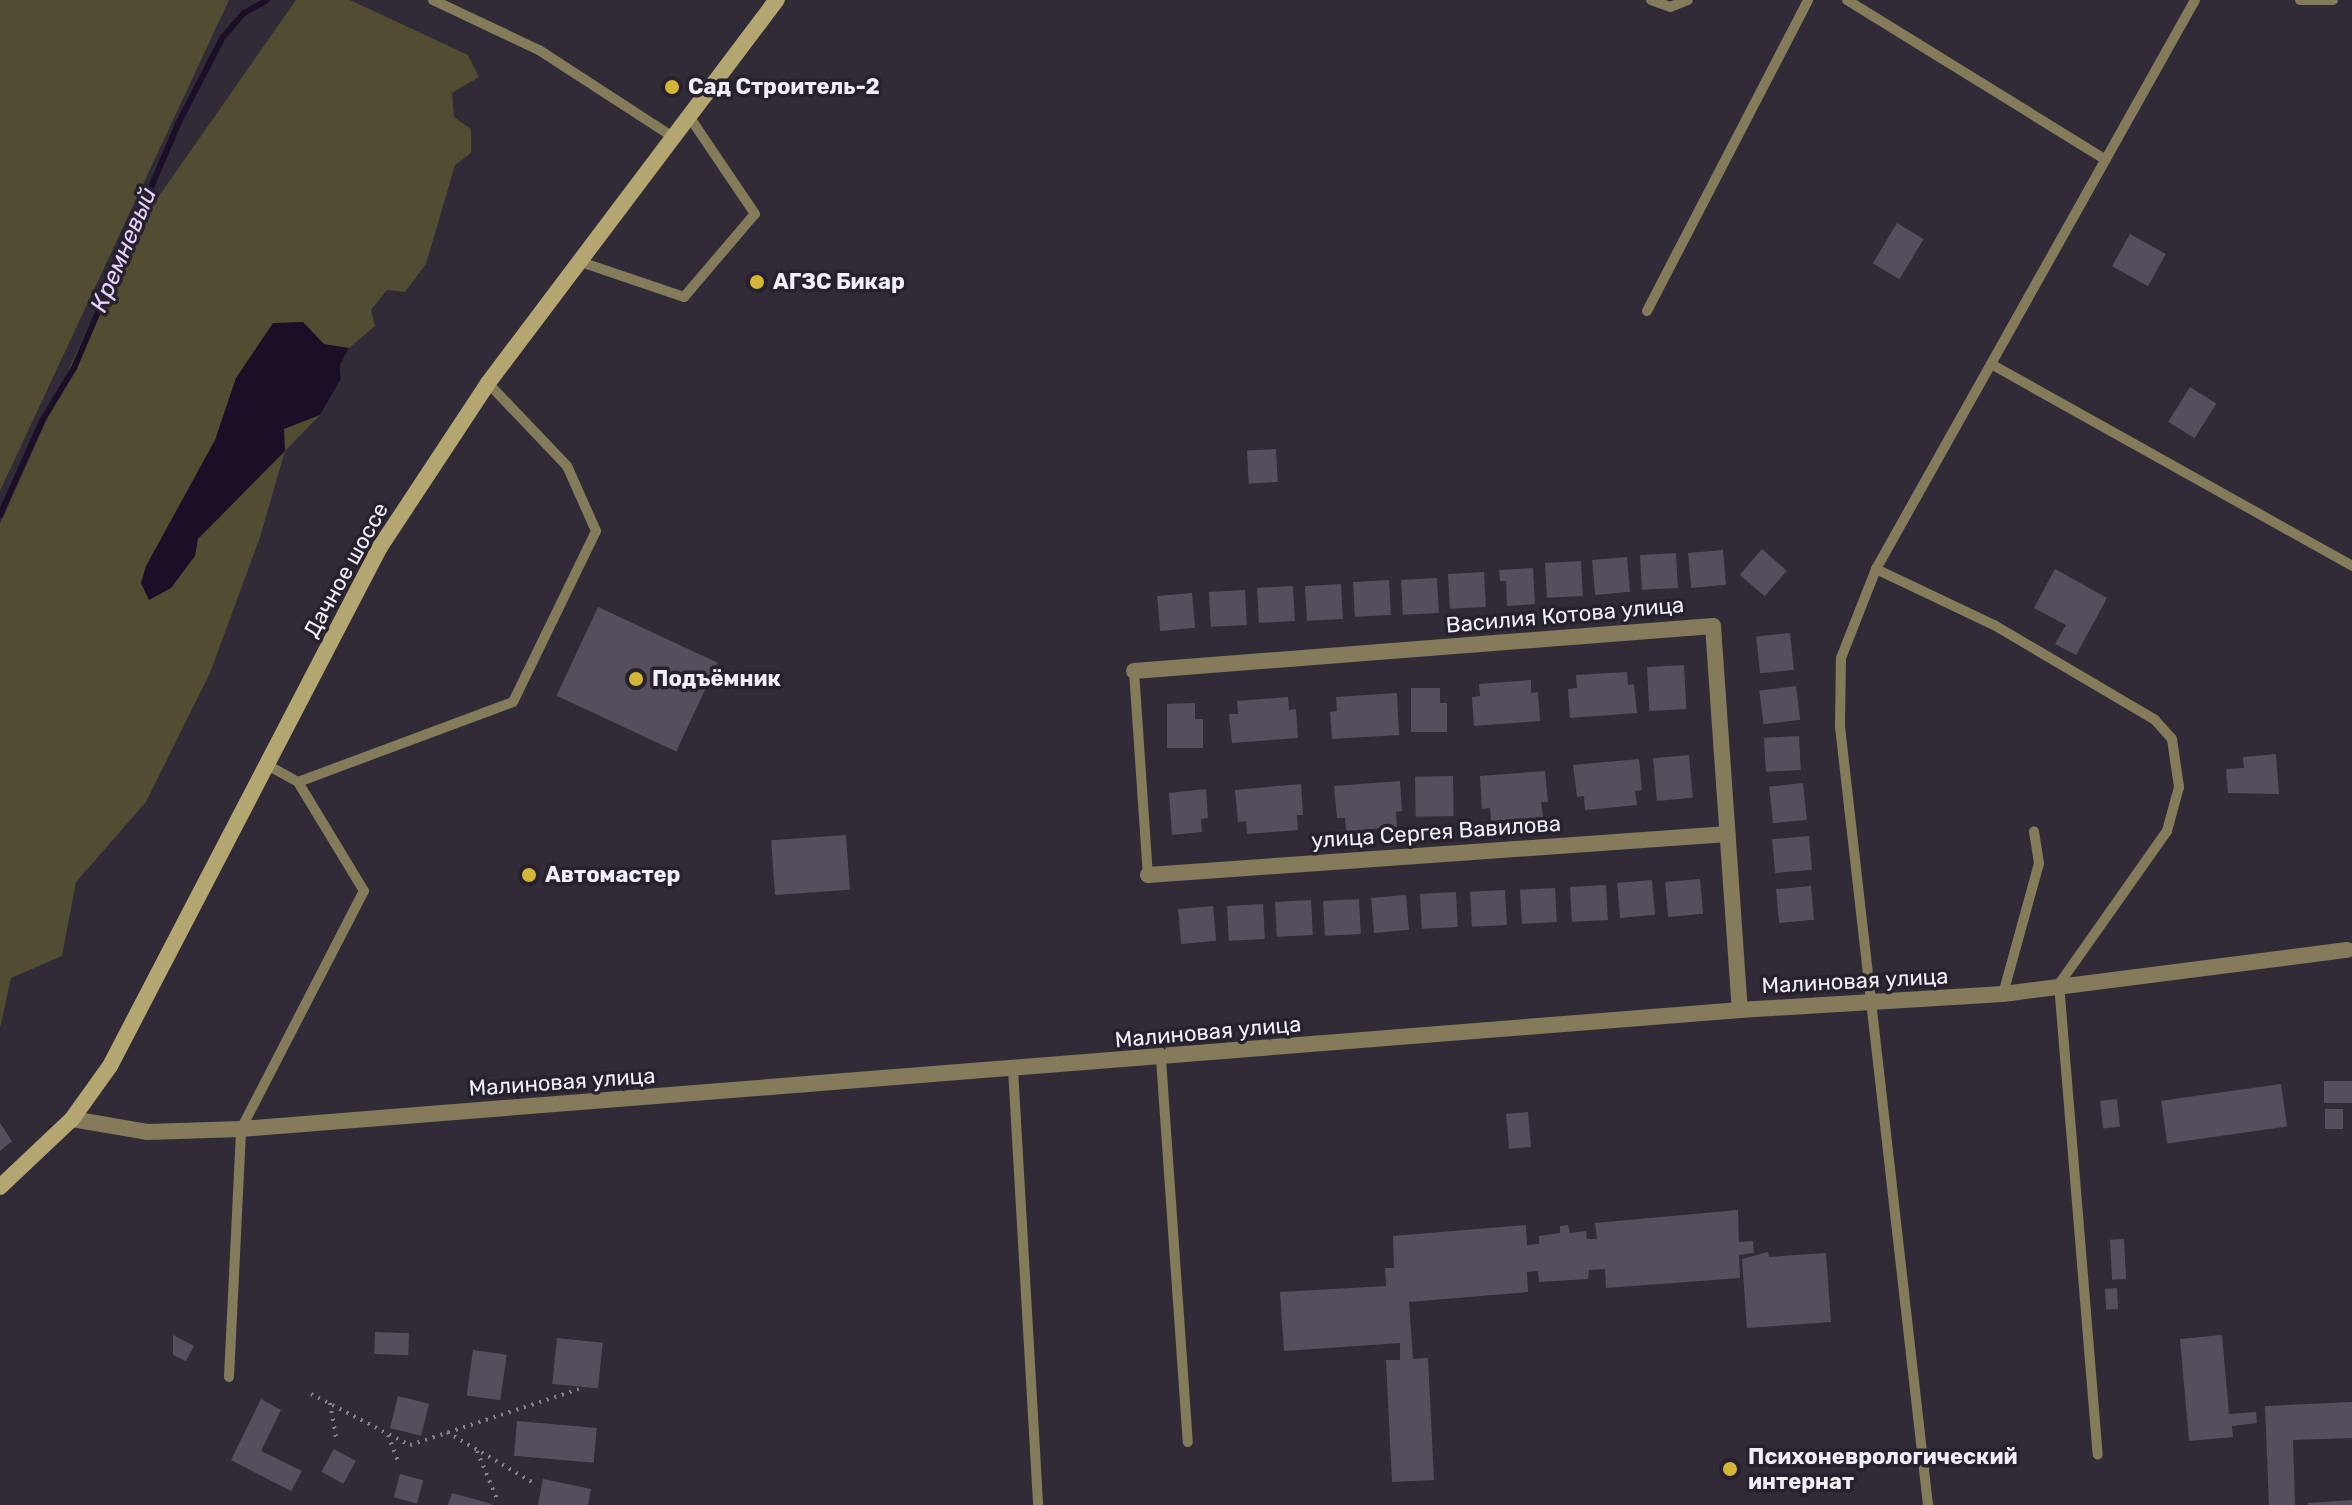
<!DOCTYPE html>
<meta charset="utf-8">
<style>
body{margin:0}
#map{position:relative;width:2352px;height:1505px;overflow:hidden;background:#302b37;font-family:Rubik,sans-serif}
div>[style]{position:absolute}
.green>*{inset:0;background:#524c33}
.water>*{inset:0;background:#1b0f27}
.stream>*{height:6px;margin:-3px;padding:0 3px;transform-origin:3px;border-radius:3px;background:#1b0f27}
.building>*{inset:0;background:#554f5d;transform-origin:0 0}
.path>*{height:4px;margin-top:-2px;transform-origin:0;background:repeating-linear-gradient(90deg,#87838d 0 2px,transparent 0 8px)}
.service>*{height:10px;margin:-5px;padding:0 5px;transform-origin:5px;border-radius:5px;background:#837b5a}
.minor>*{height:16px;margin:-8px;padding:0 8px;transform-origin:8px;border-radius:8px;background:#837b5a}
.secondary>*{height:16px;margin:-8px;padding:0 8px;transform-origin:8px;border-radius:8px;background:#b4a670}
.dots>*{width:22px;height:22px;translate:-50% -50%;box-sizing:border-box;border:4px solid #27212d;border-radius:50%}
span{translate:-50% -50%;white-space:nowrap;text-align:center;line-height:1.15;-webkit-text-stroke:7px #27212d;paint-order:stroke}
.poi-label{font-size:22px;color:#f1eef6;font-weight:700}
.left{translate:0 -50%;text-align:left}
.street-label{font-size:22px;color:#f1eef6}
.water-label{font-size:24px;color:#e5d2fe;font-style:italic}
</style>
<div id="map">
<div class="green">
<div style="clip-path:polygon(0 0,229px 0,0 491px)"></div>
<div style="clip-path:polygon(296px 0,350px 0,468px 55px,479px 77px,452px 93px,454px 117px,471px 129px,471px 153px,455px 165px,426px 264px,405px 292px,387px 290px,371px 310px,375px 326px,349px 348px,340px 365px,341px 379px,320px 415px,285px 451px,260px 537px,210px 673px,146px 802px,76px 882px,62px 956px,11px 978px,0 1028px,0 524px,124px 246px)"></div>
</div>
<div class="water">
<div style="clip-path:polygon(303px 322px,324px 344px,349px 348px,340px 365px,341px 379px,320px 415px,284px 429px,285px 451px,198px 539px,195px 556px,171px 588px,149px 600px,141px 583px,146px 566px,215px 440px,236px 378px,273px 323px)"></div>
</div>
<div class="stream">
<div style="left:0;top:515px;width:103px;rotate:-65.9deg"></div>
<div style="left:42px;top:421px;width:62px;rotate:-58.9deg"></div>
<div style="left:74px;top:368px;width:265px;rotate:-66.9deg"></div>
<div style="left:178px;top:124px;width:98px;rotate:-62.7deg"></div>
<div style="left:223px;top:37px;width:32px;rotate:-49deg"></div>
<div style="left:244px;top:13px;width:26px;rotate:-29deg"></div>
</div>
<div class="building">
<div style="left:1897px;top:223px;width:31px;height:47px;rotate:31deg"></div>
<div style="left:2130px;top:234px;width:41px;height:37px;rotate:29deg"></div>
<div style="left:2190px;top:387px;width:31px;height:41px;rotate:32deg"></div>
<div style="left:1276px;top:449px;width:33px;height:29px;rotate:87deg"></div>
<div style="left:1762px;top:549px;width:33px;height:34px;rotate:41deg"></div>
<div style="left:1723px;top:550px;width:35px;height:35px;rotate:85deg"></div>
<div style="left:1676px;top:553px;width:35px;height:36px;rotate:87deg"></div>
<div style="left:1627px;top:557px;width:35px;height:35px;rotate:85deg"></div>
<div style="left:1581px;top:561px;width:35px;height:36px;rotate:87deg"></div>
<div style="clip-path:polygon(1533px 568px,1535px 604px,1507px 606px,1506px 581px,1500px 581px,1499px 570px)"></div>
<div style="clip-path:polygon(2055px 569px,2107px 598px,2076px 655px,2055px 644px,2066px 625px,2034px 608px)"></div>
<div style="left:1484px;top:572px;width:35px;height:36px;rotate:87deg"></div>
<div style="left:1437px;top:578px;width:35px;height:36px;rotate:87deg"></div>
<div style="left:1389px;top:580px;width:35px;height:36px;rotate:87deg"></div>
<div style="left:1341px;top:584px;width:35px;height:36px;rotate:87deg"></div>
<div style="left:1293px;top:586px;width:35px;height:36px;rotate:87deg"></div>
<div style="left:1245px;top:590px;width:35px;height:36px;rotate:87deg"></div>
<div style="left:1192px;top:593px;width:35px;height:35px;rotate:85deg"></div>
<div style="left:598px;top:607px;width:132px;height:98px;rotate:25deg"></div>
<div style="left:1790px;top:633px;width:37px;height:34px;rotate:84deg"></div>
<div style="left:1684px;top:665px;width:44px;height:37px;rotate:87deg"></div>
<div style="clip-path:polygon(1627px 672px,1628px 685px,1634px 684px,1637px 713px,1570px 718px,1568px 689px,1577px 688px,1576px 675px)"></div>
<div style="clip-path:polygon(1531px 680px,1531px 693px,1538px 692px,1540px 721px,1474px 726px,1472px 697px,1480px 696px,1479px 684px)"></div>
<div style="left:1796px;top:686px;width:34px;height:37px;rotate:83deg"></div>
<div style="clip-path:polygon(1411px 688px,1440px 688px,1440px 703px,1447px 703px,1447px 732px,1411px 732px)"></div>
<div style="clip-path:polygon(1397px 693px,1399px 735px,1332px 739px,1330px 712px,1337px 711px,1336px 697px)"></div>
<div style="clip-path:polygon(1288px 697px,1289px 710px,1296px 709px,1298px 738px,1232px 743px,1229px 714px,1238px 714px,1237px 701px)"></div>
<div style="clip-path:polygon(1195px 703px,1195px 719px,1203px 719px,1203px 748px,1167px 748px,1167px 704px)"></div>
<div style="left:1799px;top:736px;width:34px;height:35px;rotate:87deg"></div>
<div style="clip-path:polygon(2276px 754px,2279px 794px,2228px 793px,2226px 769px,2244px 768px,2243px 757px)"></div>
<div style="left:1689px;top:755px;width:43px;height:36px;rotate:85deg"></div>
<div style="clip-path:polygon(1639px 759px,1642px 790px,1635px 791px,1637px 805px,1585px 810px,1584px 796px,1577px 797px,1573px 765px)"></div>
<div style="clip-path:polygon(1545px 771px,1548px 802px,1541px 802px,1543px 817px,1491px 821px,1490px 808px,1482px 809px,1480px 776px)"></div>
<div style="left:1453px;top:776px;width:40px;height:38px;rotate:89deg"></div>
<div style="clip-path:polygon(1400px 781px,1402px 811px,1396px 812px,1397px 827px,1346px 831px,1345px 818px,1337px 818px,1334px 786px)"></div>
<div style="left:1803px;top:783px;width:37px;height:34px;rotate:84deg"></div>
<div style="clip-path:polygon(1301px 784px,1303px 815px,1297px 815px,1298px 830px,1247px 834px,1246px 821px,1238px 822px,1235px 790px)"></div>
<div style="clip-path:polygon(1206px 789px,1208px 818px,1201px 819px,1202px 832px,1172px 835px,1169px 793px)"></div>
<div style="left:846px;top:835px;width:55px;height:75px;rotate:86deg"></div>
<div style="left:1809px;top:836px;width:34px;height:37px;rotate:85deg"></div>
<div style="left:1700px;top:879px;width:35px;height:35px;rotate:85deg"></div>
<div style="left:1652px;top:880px;width:35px;height:35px;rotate:85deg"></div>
<div style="left:1606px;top:885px;width:35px;height:36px;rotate:87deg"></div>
<div style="left:1811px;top:886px;width:34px;height:35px;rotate:85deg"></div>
<div style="left:1555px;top:888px;width:34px;height:35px;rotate:87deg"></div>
<div style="left:1505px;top:890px;width:35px;height:35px;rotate:87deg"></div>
<div style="left:1456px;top:892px;width:35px;height:36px;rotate:87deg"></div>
<div style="left:1406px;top:895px;width:35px;height:35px;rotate:85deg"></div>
<div style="left:1359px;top:899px;width:35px;height:36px;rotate:87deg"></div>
<div style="left:1311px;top:900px;width:35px;height:36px;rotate:87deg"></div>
<div style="left:1263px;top:904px;width:35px;height:36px;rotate:87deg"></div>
<div style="left:1213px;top:906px;width:35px;height:35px;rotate:85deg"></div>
<div style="left:2352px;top:1081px;width:22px;height:28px;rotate:90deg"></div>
<div style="left:2281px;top:1084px;width:43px;height:121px;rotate:82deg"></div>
<div style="left:2117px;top:1099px;width:28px;height:17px;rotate:84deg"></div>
<div style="left:2325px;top:1109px;width:18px;height:20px"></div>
<div style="left:1528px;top:1112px;width:35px;height:22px;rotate:85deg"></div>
<div style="clip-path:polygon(0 1123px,12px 1141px,0 1151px)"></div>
<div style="clip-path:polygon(1738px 1210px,1739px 1242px,1753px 1241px,1754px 1253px,1739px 1255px,1740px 1278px,1606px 1288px,1605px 1269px,1589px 1270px,1588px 1279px,1539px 1282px,1538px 1271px,1527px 1272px,1528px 1292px,1409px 1302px,1413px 1359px,1428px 1358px,1434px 1480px,1392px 1482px,1386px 1360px,1400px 1360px,1400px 1343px,1284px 1351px,1280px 1292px,1386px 1286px,1385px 1268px,1394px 1268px,1393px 1236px,1526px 1225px,1527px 1245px,1539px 1244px,1539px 1236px,1560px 1233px,1560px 1226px,1568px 1225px,1570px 1233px,1586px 1231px,1587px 1239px,1597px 1239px,1595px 1223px)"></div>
<div style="left:2124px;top:1239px;width:40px;height:14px;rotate:87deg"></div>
<div style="clip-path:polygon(1768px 1252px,1769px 1257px,1826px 1253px,1831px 1322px,1747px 1328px,1742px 1259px)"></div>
<div style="left:2117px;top:1288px;width:21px;height:12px;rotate:87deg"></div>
<div style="left:375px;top:1332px;width:34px;height:22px;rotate:2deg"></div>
<div style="clip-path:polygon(173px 1335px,194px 1346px,186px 1361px,173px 1355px)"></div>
<div style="clip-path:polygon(2222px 1335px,2229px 1414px,2256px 1412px,2257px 1423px,2232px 1426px,2233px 1437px,2189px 1441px,2180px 1339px)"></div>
<div style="left:557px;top:1338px;width:46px;height:46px;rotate:6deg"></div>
<div style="left:473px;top:1350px;width:34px;height:46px;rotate:8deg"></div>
<div style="left:398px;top:1396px;width:32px;height:33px;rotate:14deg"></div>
<div style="clip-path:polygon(261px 1399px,281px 1410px,261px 1451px,302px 1471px,291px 1491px,231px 1460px)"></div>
<div style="clip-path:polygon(2352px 1402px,2352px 1438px,2293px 1440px,2295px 1505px,2269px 1505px,2265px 1406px)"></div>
<div style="left:517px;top:1421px;width:80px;height:35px;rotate:5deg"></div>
<div style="left:334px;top:1449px;width:25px;height:26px;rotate:29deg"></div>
<div style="left:400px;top:1474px;width:24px;height:24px;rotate:15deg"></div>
<div style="clip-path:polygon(543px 1479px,591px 1489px,588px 1505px,538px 1505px)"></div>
<div style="clip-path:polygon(452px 1493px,492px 1504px,492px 1505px,448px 1505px)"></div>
<div style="clip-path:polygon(2352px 1500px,2352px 1505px,2308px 1505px,2308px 1503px)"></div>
</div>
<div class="path">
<div style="left:311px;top:1394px;width:111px;rotate:27.3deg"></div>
<div style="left:410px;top:1445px;width:184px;rotate:-18.3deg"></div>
<div style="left:330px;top:1403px;width:39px;rotate:80deg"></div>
<div style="left:447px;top:1432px;width:99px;rotate:30.5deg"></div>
<div style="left:388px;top:1435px;width:31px;rotate:69deg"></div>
<div style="left:477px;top:1451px;width:52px;rotate:67.4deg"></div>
</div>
<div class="service">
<div style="left:433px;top:0;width:117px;rotate:25.3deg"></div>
<div style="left:539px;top:50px;width:160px;rotate:33deg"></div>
<div style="left:1651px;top:0;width:20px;rotate:20deg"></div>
<div style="left:1670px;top:7px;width:19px;rotate:-21deg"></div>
<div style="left:1847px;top:0;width:304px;rotate:31.7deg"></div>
<div style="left:2300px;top:0;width:33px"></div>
<div style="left:578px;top:261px;width:112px;rotate:18.8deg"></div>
<div style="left:684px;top:297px;width:109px;rotate:-49.5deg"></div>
<div style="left:755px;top:214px;width:118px;rotate:-124deg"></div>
<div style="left:1647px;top:311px;width:350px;rotate:-62.6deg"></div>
<div style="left:1991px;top:364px;width:414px;rotate:29.2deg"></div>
<div style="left:1876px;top:569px;width:131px;rotate:25.4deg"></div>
<div style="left:1994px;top:625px;width:187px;rotate:30.5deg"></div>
<div style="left:2155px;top:720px;width:25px;rotate:48deg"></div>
<div style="left:2172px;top:739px;width:49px;rotate:81.7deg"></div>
<div style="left:2179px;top:787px;width:46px;rotate:105.3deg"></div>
<div style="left:2167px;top:831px;width:187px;rotate:125.2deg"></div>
<div style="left:2059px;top:984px;width:472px;rotate:85.3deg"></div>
<div style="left:1134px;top:671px;width:204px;rotate:86.1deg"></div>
<div style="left:298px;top:782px;width:229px;rotate:-20.4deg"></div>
<div style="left:513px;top:702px;width:190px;rotate:-64.1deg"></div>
<div style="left:596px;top:531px;width:71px;rotate:-114deg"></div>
<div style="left:567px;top:466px;width:115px;rotate:-133.6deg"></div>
<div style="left:2003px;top:994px;width:136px;rotate:-74.6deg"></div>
<div style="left:2039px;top:863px;width:32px;rotate:-99deg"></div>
<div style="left:1161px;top:1059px;width:384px;rotate:86deg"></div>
<div style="left:1013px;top:1069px;width:437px;rotate:86.7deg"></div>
<div style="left:229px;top:1377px;width:248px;rotate:-87.2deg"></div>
<div style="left:241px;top:1129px;width:268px;rotate:-62.7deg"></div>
<div style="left:364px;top:891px;width:127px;rotate:-121.2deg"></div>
<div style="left:298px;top:782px;width:35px;rotate:-151deg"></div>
<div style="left:1928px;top:1505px;width:783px;rotate:-96.45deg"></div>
<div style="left:1840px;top:727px;width:69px;rotate:-89.2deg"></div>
<div style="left:1841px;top:658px;width:96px;rotate:-68.5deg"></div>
<div style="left:1876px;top:569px;width:652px;rotate:-60.72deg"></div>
</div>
<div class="minor">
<div style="left:1134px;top:671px;width:581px;rotate:-4.44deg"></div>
<div style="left:1713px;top:626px;width:385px;rotate:86deg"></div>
<div style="left:1148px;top:875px;width:581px;rotate:-4.04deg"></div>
<div style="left:72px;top:1119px;width:76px;rotate:9.8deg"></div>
<div style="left:147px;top:1132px;width:94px;rotate:-1.8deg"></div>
<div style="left:241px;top:1129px;width:1504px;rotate:-4.54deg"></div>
<div style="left:1740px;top:1010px;width:263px;rotate:-3.5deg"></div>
<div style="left:2003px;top:994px;width:347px;rotate:-7.3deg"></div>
</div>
<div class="secondary">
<div style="left:0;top:1187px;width:99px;rotate:-43.4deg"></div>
<div style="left:72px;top:1119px;width:65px;rotate:-54.4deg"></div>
<div style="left:110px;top:1066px;width:585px;rotate:-62.52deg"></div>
<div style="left:380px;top:547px;width:196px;rotate:-56.6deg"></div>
<div style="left:488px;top:383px;width:480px;rotate:-53deg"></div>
</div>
<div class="dots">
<div style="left:672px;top:87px;background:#d3b635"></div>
<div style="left:757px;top:282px;background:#d3b635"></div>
<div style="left:636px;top:679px;background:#d3b635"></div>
<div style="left:529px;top:875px;background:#d3b635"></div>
<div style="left:1730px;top:1469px;background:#d3b635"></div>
</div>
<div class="poi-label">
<span class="left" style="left:688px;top:87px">Сад Строитель-2</span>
<span class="left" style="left:773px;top:282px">АГЗС Бикар</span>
<span class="left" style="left:652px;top:679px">Подъёмник</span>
<span class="left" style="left:545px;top:875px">Автомастер</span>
<span class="left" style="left:1748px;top:1469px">Психоневрологический<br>интернат</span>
</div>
<div class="street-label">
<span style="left:346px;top:570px;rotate:-61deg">Дачное шоссе</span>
<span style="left:1565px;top:615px;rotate:-5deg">Василия Котова улица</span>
<span style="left:1436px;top:832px;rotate:-4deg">улица Сергея Вавилова</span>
<span style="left:1855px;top:981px;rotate:-3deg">Малиновая улица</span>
<span style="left:1208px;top:1032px;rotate:-5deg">Малиновая улица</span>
<span style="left:562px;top:1082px;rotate:-4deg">Малиновая улица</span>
</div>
<div class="water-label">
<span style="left:124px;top:250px;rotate:-67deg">Кремневый</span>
</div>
</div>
